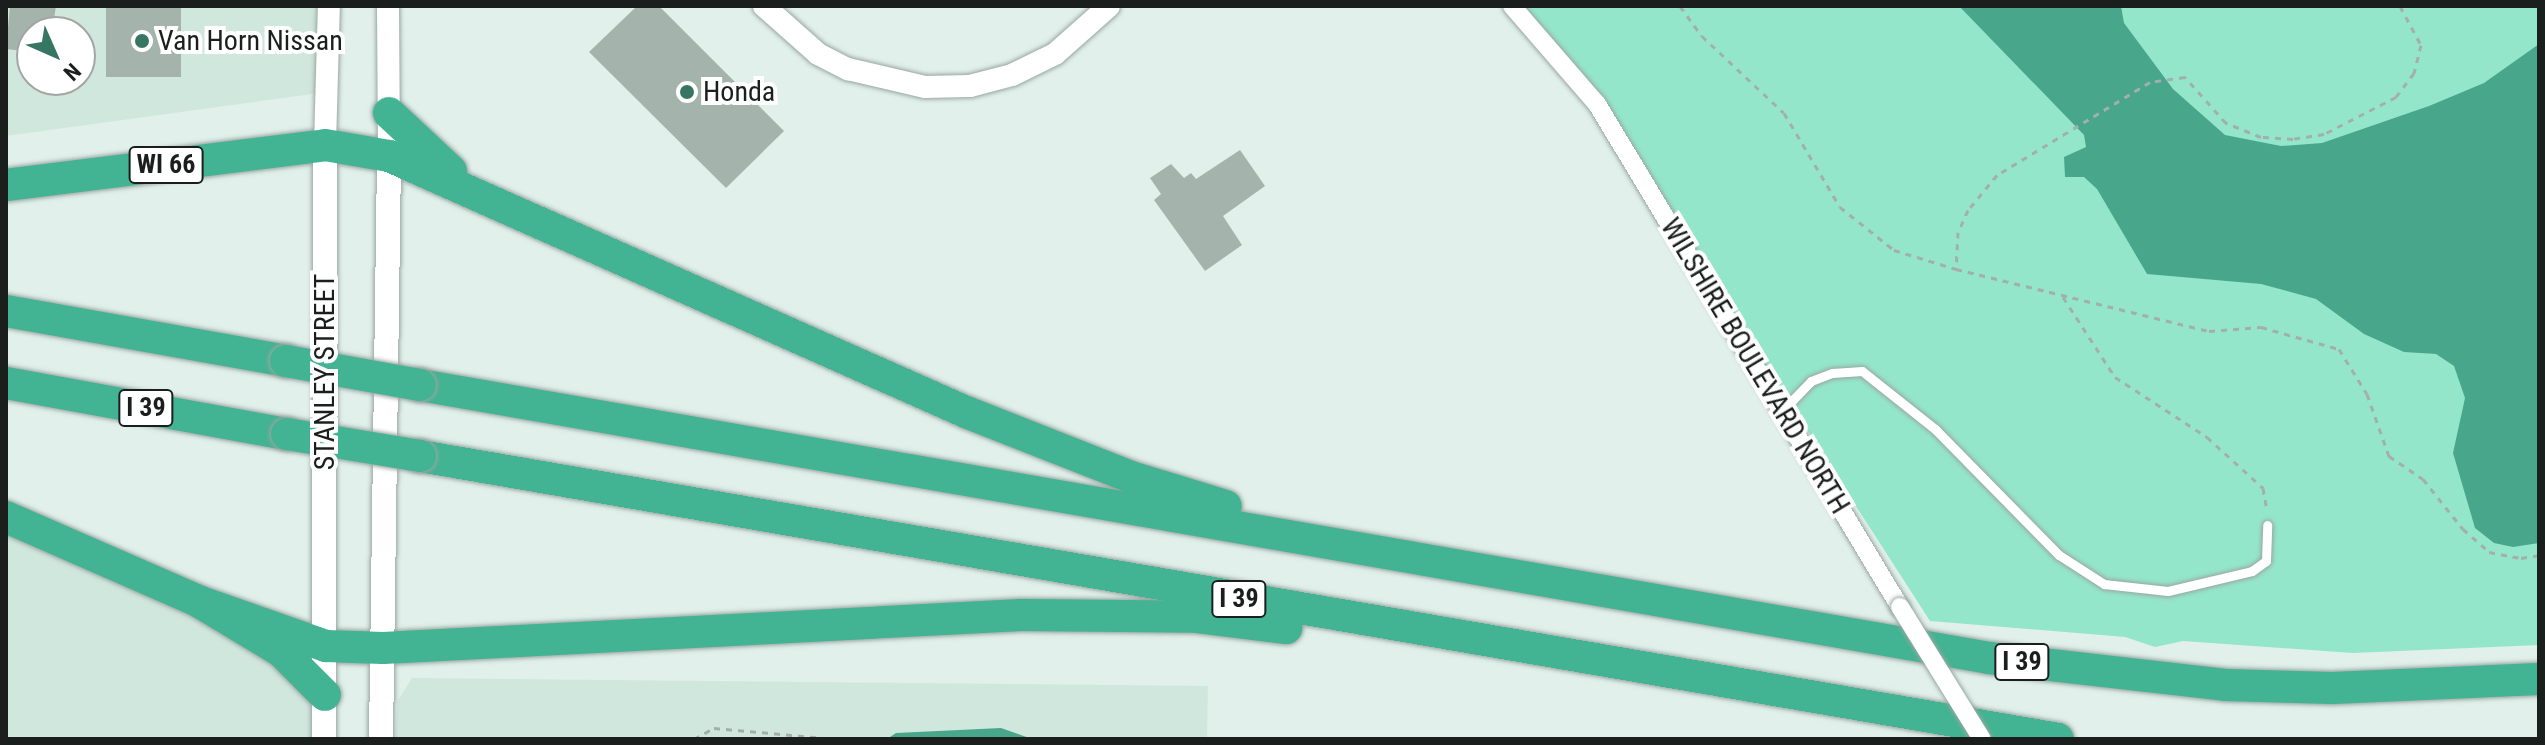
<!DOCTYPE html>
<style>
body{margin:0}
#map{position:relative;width:2545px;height:745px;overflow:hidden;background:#e1f0eb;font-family:"Roboto Condensed",sans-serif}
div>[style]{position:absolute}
.built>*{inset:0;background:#d0e7de}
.green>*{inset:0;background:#94e6cb}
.water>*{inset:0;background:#48a78b}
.building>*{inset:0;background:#a5b3ad;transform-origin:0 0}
.path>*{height:3px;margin-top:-1.5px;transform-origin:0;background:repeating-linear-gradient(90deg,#a3afab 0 6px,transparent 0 12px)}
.roads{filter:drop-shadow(0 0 2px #99a7a1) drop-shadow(0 0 2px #99a7a1)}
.service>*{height:9px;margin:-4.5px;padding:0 4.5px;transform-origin:4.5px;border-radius:4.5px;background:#fff}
.minor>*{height:18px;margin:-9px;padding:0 9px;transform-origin:9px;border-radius:9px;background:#fff}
.tertiary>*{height:22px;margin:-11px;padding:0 11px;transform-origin:11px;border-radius:11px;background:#fff}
.secondary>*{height:24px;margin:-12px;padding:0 12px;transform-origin:12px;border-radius:12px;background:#fff}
.motorway>*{height:32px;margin:-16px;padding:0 16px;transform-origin:16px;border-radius:16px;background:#42b393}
.bridges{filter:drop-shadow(0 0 2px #99a7a1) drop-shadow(0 0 2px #99a7a1)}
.minor-bridge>*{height:18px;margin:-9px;padding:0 9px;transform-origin:9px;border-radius:9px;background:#fff}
.motorway-bridge>*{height:32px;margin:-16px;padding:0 16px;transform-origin:16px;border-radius:16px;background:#42b393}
.dots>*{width:22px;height:22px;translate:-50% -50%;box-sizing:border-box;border:4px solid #fff;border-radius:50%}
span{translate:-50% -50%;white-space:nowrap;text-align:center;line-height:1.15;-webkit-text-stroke:8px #fff;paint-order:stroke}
.shield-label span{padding:2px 6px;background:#fff;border:2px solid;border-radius:6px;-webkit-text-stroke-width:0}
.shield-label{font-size:26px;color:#1a1f1d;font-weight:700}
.poi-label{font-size:28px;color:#1a1f1d}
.left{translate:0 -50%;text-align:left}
.street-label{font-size:28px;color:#1a1f1d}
.frame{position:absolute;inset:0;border:8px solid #1a1f1d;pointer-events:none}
.north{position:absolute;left:16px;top:16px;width:80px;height:80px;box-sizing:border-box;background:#fff;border:2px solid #a3a5a5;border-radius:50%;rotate:135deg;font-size:22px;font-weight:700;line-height:32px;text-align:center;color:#1a1f1d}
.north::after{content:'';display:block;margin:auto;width:28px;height:36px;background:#377663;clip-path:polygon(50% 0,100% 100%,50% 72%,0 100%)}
</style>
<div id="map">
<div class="built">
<div style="clip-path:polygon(evenodd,6px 6px,329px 6px,326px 92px,6px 136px,6px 6px,32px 32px,80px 32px,80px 80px,32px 80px,32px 32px)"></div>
<div style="clip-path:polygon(6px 517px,326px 646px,324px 739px,6px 739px)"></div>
<div style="clip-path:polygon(412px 678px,1208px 686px,1207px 739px,396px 739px,397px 702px)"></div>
</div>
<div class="green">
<div style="clip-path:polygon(1512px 6px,2539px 6px,2539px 645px,2353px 653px,2183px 641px,2155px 647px,2125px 637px,1930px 621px,1597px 104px)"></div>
</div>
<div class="water">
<div style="clip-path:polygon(1959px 6px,2121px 6px,2124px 23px,2173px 89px,2225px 135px,2281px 146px,2322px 143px,2429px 106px,2484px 83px,2539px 44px,2539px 543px,2513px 547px,2494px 543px,2475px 528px,2453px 453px,2465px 398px,2454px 366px,2436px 354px,2404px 352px,2364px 334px,2316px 299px,2261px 284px,2147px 274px,2097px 189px,2084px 177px,2065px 177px,2064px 157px,2086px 147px,2084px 135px)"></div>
<div style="clip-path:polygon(1001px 728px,1032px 739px,887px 739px,896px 733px)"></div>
</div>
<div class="building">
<div style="clip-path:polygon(10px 6px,56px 6px,52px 32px,32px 32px,32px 52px,6px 49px)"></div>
<div style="left:106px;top:6px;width:75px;height:71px"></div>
<div style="clip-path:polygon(637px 6px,659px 6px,784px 131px,726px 188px,589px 52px)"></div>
<div style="clip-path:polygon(1240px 150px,1265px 186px,1223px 216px,1242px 245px,1205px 271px,1154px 200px,1161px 194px,1150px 178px,1171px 164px,1184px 178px,1191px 173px,1196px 179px)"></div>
</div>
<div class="path">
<div style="left:1680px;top:6px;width:37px;rotate:54deg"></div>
<div style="left:1702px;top:36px;width:112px;rotate:43.2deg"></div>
<div style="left:1784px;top:113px;width:109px;rotate:59.2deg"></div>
<div style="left:1840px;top:207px;width:69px;rotate:38.5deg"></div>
<div style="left:1894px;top:250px;width:65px;rotate:17deg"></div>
<div style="left:2400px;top:6px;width:44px;rotate:61.7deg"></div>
<div style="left:2421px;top:45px;width:29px;rotate:104deg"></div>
<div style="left:2414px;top:73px;width:30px;rotate:127deg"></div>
<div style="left:2396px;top:97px;width:81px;rotate:152.8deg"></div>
<div style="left:2324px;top:134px;width:31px;rotate:171deg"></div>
<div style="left:2293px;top:139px;width:32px;rotate:-176deg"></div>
<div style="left:2261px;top:137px;width:38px;rotate:-158deg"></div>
<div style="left:2226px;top:123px;width:62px;rotate:-131.7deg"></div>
<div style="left:2185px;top:77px;width:35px;rotate:172deg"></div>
<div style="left:2150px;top:82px;width:179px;rotate:148.7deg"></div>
<div style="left:1997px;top:175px;width:45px;rotate:129.6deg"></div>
<div style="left:1968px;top:210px;width:24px;rotate:114deg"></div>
<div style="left:1958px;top:232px;width:37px;rotate:93deg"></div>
<div style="left:1956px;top:269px;width:260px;rotate:13.8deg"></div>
<div style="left:2209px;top:331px;width:52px;rotate:-4.4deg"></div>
<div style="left:2261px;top:327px;width:81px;rotate:15.8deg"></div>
<div style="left:2339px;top:349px;width:53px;rotate:58.1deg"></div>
<div style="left:2367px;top:394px;width:66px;rotate:70.5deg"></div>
<div style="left:2389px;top:456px;width:41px;rotate:34.1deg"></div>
<div style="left:2423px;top:479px;width:64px;rotate:51.3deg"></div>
<div style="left:2463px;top:529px;width:35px;rotate:41deg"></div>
<div style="left:2489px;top:552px;width:33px;rotate:11deg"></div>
<div style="left:2521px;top:558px;width:18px;rotate:-9deg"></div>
<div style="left:2063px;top:297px;width:95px;rotate:57deg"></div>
<div style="left:2115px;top:377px;width:110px;rotate:33.1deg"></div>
<div style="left:2207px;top:437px;width:76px;rotate:42.3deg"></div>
<div style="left:2263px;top:488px;width:22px;rotate:80deg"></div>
<div style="left:694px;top:739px;width:23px;rotate:-29deg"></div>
<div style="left:714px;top:728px;width:121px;rotate:5.2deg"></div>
</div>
<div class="roads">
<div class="service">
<div style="left:1781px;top:412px;width:43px;rotate:-45.9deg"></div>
<div style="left:1811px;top:381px;width:22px;rotate:-21deg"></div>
<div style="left:1832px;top:373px;width:30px;rotate:-4deg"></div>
<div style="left:1862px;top:371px;width:93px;rotate:38.5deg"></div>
<div style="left:1935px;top:429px;width:177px;rotate:45.5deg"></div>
<div style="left:2059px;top:555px;width:54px;rotate:32.8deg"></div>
<div style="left:2104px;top:584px;width:64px;rotate:6.2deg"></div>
<div style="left:2168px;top:591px;width:86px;rotate:-13.4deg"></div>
<div style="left:2252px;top:571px;width:17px;rotate:-36deg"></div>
<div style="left:2266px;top:561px;width:36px;rotate:-88deg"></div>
</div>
<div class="minor">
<div style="left:1512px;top:6px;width:130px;rotate:49.1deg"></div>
<div style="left:1597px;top:104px;width:587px;rotate:58.94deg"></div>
</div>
<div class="tertiary">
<div style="left:388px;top:6px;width:150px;rotate:89.6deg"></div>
<div style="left:764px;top:6px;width:72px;rotate:41.6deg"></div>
<div style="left:818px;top:54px;width:34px;rotate:27deg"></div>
<div style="left:848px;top:69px;width:79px;rotate:13.2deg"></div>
<div style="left:925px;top:87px;width:45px;rotate:-1.3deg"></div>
<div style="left:970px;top:86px;width:43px;rotate:-14.7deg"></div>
<div style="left:1012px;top:75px;width:48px;rotate:-26deg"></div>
<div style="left:1055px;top:54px;width:72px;rotate:-41.6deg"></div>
<div style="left:325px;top:145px;width:139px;rotate:-88.4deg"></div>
</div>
<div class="secondary">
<div style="left:324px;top:739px;width:594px;rotate:-89.9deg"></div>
<div style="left:381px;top:739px;width:583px;rotate:-89.21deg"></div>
</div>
<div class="motorway">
<div style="left:389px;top:113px;width:85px;rotate:43.1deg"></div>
<div style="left:6px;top:185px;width:321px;rotate:-7.1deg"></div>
<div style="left:325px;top:145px;width:65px;rotate:9.8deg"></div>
<div style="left:389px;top:156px;width:631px;rotate:23.93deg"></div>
<div style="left:966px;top:412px;width:177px;rotate:21.5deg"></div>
<div style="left:1131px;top:477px;width:99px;rotate:17deg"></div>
<div style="left:6px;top:311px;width:284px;rotate:10.1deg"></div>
<div style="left:6px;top:383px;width:286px;rotate:10.3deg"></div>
<div style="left:420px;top:385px;width:1593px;rotate:9.87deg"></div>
<div style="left:1989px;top:658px;width:238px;rotate:6.5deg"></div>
<div style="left:2225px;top:685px;width:107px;rotate:1.6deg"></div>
<div style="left:2332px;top:688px;width:207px;rotate:-2.5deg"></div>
<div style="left:420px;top:456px;width:1662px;rotate:9.8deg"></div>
<div style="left:6px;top:517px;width:210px;rotate:23.6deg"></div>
<div style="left:198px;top:601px;width:97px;rotate:31.1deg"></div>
<div style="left:281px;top:651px;width:62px;rotate:45deg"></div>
<div style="left:198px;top:601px;width:136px;rotate:19.4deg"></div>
<div style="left:326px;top:646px;width:57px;rotate:2deg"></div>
<div style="left:383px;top:648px;width:639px;rotate:-2.96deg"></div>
<div style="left:1021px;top:615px;width:177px;rotate:0.6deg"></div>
<div style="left:1198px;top:617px;width:89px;rotate:7.1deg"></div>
</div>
</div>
<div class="bridges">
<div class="minor-bridge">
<div style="left:1900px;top:607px;width:155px;rotate:58.2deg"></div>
</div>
<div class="motorway-bridge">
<div style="left:286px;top:361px;width:136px;rotate:10.2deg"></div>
<div style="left:287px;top:434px;width:135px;rotate:9.4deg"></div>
</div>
</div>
<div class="dots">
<div style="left:142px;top:41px;background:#377663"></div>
<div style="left:687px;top:92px;background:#377663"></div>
</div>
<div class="shield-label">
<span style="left:166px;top:165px">WI 66</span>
<span style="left:146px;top:408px">I 39</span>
<span style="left:1239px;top:599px">I 39</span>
<span style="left:2022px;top:662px">I 39</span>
</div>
<div class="poi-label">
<span class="left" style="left:158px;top:41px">Van Horn Nissan</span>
<span class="left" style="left:703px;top:92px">Honda</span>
</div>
<div class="street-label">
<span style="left:1755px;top:366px;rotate:59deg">WILSHIRE BOULEVARD NORTH</span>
<span style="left:325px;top:372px;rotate:-90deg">STANLEY STREET</span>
</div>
<div class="frame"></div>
<div class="north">N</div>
</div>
